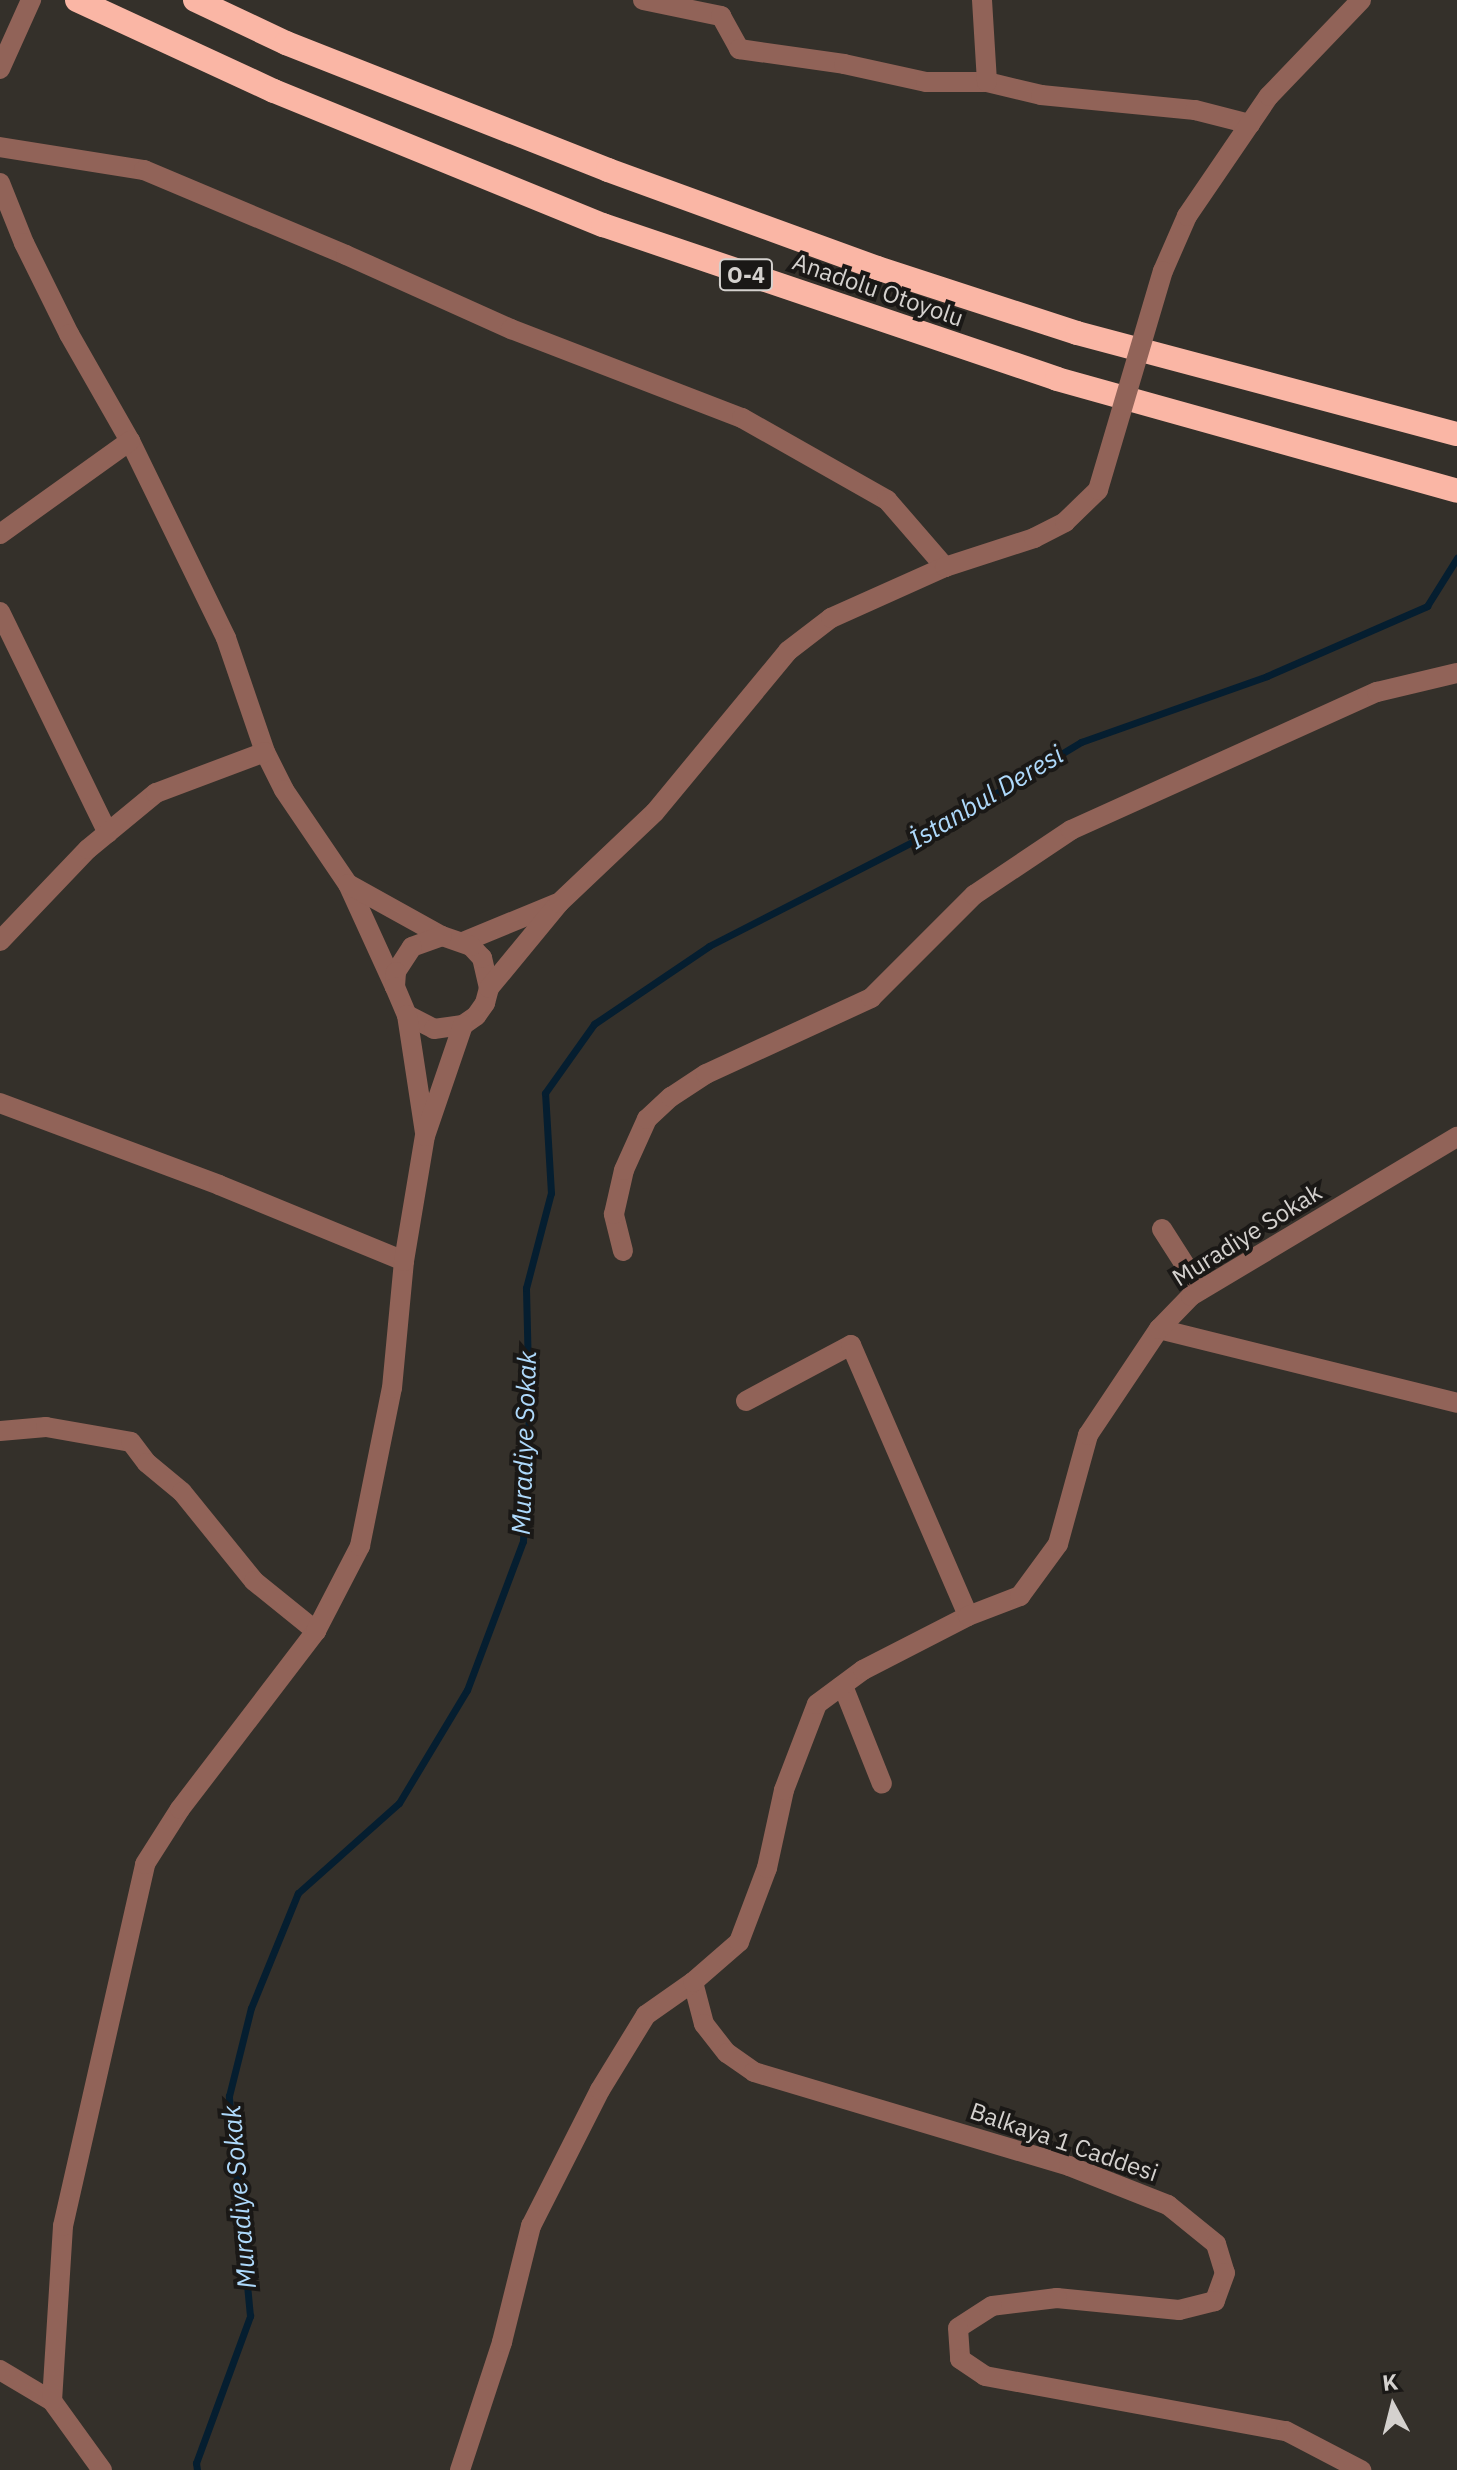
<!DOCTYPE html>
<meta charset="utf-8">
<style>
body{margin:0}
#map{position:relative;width:1457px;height:2470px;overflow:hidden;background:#34302a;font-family:"IBM Plex Sans",sans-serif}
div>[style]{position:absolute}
.stream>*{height:7px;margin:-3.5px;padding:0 3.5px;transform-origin:3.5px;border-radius:3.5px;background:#051e30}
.minor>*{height:20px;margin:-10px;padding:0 10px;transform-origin:10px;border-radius:10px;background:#916358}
.highway>*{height:24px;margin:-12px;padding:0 12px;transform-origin:12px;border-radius:12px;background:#fab6a5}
.minor-bridge>*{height:20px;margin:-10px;padding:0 10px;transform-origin:10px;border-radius:10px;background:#916358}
span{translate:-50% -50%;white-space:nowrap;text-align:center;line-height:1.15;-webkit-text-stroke:8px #1a1816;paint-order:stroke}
.shield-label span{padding:2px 6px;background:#1a1816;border:2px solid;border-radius:6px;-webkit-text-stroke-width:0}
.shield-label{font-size:22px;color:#d4d1ce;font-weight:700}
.street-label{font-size:24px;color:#d4d1ce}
.water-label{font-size:26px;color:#aed9fb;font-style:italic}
.north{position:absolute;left:1353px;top:2366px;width:80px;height:80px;-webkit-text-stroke:6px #1a1816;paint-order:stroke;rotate:353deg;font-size:22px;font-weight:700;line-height:32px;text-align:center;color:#d4d1ce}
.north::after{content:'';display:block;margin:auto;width:28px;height:36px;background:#d4d1ce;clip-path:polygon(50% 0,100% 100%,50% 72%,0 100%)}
</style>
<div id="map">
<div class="stream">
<div style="left:197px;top:2470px;width:7px;rotate:-98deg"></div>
<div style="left:196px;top:2463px;width:157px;rotate:-69.8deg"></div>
<div style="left:250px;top:2316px;width:221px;rotate:-95.5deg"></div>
<div style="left:229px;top:2096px;width:91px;rotate:-76deg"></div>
<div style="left:251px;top:2008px;width:124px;rotate:-67.8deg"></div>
<div style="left:298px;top:1893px;width:135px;rotate:-41.7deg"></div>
<div style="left:399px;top:1803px;width:132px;rotate:-59deg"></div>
<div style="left:467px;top:1690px;width:159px;rotate:-69.4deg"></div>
<div style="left:523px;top:1541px;width:129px;rotate:-87.3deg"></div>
<div style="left:529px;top:1412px;width:124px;rotate:-91.4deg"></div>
<div style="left:526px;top:1288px;width:98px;rotate:-75.3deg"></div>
<div style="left:551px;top:1193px;width:100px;rotate:-93.4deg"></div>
<div style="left:545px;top:1093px;width:85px;rotate:-54.6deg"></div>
<div style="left:594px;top:1024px;width:139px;rotate:-34.1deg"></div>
<div style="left:709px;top:946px;width:246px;rotate:-27.1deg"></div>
<div style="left:928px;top:834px;width:179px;rotate:-31deg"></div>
<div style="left:1081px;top:742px;width:197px;rotate:-19.5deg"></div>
<div style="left:1267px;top:676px;width:175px;rotate:-23.6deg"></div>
<div style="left:1427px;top:606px;width:57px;rotate:-58deg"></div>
</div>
<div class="minor">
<div style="left:643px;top:0;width:80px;rotate:11.6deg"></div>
<div style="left:721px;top:16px;width:38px;rotate:61deg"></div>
<div style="left:739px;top:49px;width:106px;rotate:8.1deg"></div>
<div style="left:844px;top:64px;width:84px;rotate:12.4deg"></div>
<div style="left:926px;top:82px;width:61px"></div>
<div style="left:987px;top:82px;width:56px;rotate:13.5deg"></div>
<div style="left:1041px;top:95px;width:155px;rotate:5.6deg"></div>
<div style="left:1195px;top:110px;width:57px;rotate:14.3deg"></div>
<div style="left:982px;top:0;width:82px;rotate:86.5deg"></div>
<div style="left:0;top:69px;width:76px;rotate:-65.8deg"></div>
<div style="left:0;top:147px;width:146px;rotate:9.1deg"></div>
<div style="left:144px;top:170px;width:219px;rotate:22.8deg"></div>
<div style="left:346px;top:255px;width:181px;rotate:24.2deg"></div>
<div style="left:511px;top:329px;width:248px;rotate:21.1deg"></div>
<div style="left:742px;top:418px;width:167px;rotate:29.5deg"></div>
<div style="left:887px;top:500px;width:89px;rotate:49.1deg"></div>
<div style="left:0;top:183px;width:65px;rotate:68.2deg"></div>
<div style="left:24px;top:243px;width:102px;rotate:63.7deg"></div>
<div style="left:69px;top:334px;width:123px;rotate:60.3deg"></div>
<div style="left:130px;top:441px;width:219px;rotate:64deg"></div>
<div style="left:226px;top:638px;width:120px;rotate:71.1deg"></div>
<div style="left:265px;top:752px;width:42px;rotate:63.4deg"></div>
<div style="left:284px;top:790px;width:114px;rotate:55.8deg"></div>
<div style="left:348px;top:884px;width:113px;rotate:65.5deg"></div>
<div style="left:1163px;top:271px;width:60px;rotate:-66.4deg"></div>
<div style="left:1187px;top:216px;width:145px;rotate:-55.7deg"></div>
<div style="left:1269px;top:96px;width:133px;rotate:-46.2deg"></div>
<div style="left:0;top:534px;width:160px;rotate:-35.6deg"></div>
<div style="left:0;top:612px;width:246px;rotate:64deg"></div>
<div style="left:348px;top:884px;width:107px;rotate:29deg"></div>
<div style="left:0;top:941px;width:127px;rotate:-46.3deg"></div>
<div style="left:88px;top:849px;width:88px;rotate:-39.5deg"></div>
<div style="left:156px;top:793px;width:116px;rotate:-20.6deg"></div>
<div style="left:463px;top:942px;width:100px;rotate:-22.4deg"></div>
<div style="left:489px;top:988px;width:31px;rotate:-103deg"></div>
<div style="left:482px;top:958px;width:16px;rotate:-133deg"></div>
<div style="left:471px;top:946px;width:31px;rotate:-161deg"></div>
<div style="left:442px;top:936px;width:32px;rotate:160deg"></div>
<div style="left:412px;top:947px;width:30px;rotate:123deg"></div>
<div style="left:396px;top:972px;width:15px;rotate:94deg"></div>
<div style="left:395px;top:987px;width:30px;rotate:67deg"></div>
<div style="left:407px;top:1015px;width:30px;rotate:27deg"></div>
<div style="left:434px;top:1029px;width:29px;rotate:-8deg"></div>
<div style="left:463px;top:1025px;width:16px;rotate:-35deg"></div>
<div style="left:476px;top:1016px;width:16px;rotate:-55deg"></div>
<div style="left:485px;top:1003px;width:16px;rotate:-75deg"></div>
<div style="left:489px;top:988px;width:110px;rotate:-50.5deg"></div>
<div style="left:559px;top:903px;width:132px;rotate:-43.5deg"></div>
<div style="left:655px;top:812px;width:209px;rotate:-50.4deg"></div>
<div style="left:788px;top:651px;width:54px;rotate:-37.5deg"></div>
<div style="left:831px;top:618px;width:125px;rotate:-24.1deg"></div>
<div style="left:945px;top:567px;width:94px;rotate:-18deg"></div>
<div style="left:1034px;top:538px;width:35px;rotate:-27deg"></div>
<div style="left:1065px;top:522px;width:46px;rotate:-44.1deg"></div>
<div style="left:407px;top:1015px;width:118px;rotate:81.3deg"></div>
<div style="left:0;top:1103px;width:234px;rotate:20.5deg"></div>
<div style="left:219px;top:1185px;width:200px;rotate:22.3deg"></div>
<div style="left:1162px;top:1229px;width:72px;rotate:57.4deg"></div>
<div style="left:623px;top:1251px;width:38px;rotate:-104deg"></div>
<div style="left:614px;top:1214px;width:45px;rotate:-77.2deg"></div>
<div style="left:624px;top:1170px;width:56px;rotate:-65.7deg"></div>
<div style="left:647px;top:1119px;width:33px;rotate:-43deg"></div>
<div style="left:671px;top:1097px;width:42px;rotate:-33.3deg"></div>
<div style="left:706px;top:1074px;width:182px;rotate:-24.7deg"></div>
<div style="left:871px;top:998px;width:146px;rotate:-45deg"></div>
<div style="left:974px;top:895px;width:117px;rotate:-33.8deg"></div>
<div style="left:1071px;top:830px;width:336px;rotate:-24.3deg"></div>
<div style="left:1377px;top:692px;width:82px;rotate:-13.4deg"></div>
<div style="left:1159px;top:1329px;width:307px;rotate:13.9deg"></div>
<div style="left:746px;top:1401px;width:119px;rotate:-28.1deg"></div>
<div style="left:851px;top:1345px;width:295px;rotate:66.6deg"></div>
<div style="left:0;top:1431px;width:46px;rotate:-5deg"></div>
<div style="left:46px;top:1427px;width:86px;rotate:10deg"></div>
<div style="left:131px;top:1442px;width:26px;rotate:53deg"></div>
<div style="left:147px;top:1463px;width:45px;rotate:39.6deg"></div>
<div style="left:182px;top:1492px;width:114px;rotate:51deg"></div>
<div style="left:254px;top:1581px;width:80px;rotate:38.9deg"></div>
<div style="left:843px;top:1686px;width:105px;rotate:68.3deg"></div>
<div style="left:693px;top:1982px;width:43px;rotate:75.3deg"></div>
<div style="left:704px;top:2024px;width:37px;rotate:52deg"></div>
<div style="left:727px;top:2053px;width:33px;rotate:35deg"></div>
<div style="left:754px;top:2072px;width:329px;rotate:16.6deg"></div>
<div style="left:1069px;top:2166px;width:106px;rotate:21.5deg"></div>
<div style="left:1168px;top:2205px;width:62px;rotate:39.1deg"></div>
<div style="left:1216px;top:2244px;width:30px;rotate:73deg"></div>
<div style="left:1225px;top:2273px;width:30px;rotate:110deg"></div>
<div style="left:1215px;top:2301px;width:37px;rotate:166deg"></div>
<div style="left:1179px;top:2310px;width:123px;rotate:-174.4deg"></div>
<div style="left:1057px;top:2298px;width:65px;rotate:173deg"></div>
<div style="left:992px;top:2306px;width:40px;rotate:147.1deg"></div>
<div style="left:958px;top:2328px;width:31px;rotate:86deg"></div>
<div style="left:960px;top:2359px;width:30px;rotate:34deg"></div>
<div style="left:985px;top:2376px;width:306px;rotate:10.4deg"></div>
<div style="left:1286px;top:2431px;width:85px;rotate:27.5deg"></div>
<div style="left:0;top:2370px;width:61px;rotate:30.8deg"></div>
<div style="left:102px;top:2470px;width:85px;rotate:-125.9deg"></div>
<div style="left:52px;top:2401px;width:175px;rotate:-86.4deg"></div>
<div style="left:63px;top:2226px;width:371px;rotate:-77.2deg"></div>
<div style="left:145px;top:1864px;width:65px;rotate:-57.5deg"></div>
<div style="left:180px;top:1809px;width:224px;rotate:-52.6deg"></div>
<div style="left:316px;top:1631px;width:96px;rotate:-62.6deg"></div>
<div style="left:360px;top:1546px;width:161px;rotate:-78.6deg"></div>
<div style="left:392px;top:1388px;width:128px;rotate:-84.6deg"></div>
<div style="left:404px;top:1261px;width:127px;rotate:-80.5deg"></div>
<div style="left:425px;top:1136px;width:117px;rotate:-71.1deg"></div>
<div style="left:460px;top:2470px;width:135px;rotate:-71.8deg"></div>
<div style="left:502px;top:2342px;width:120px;rotate:-76deg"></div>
<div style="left:531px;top:2226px;width:153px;rotate:-63.1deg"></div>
<div style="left:600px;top:2090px;width:88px;rotate:-58.5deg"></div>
<div style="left:646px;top:2015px;width:57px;rotate:-35.1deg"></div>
<div style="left:693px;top:1982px;width:61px;rotate:-41deg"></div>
<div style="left:739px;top:1942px;width:79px;rotate:-69.3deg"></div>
<div style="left:767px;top:1868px;width:80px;rotate:-77.7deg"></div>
<div style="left:784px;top:1790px;width:92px;rotate:-69deg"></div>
<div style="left:817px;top:1704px;width:57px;rotate:-36.5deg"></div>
<div style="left:863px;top:1670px;width:118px;rotate:-27.2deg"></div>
<div style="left:968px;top:1616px;width:56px;rotate:-21deg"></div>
<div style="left:1020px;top:1596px;width:64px;rotate:-53.8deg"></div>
<div style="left:1058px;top:1544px;width:113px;rotate:-74.6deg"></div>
<div style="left:1088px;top:1435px;width:128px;rotate:-56.2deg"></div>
<div style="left:1159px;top:1329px;width:46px;rotate:-45.9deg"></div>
<div style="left:1191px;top:1296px;width:310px;rotate:-30.9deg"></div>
</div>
<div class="highway">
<div style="left:77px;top:0;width:217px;rotate:24.8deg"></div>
<div style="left:274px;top:91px;width:355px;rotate:22.2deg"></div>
<div style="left:603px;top:225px;width:479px;rotate:18.7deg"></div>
<div style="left:1057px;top:379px;width:415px;rotate:15.6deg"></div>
<div style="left:195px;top:0;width:101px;rotate:25.3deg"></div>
<div style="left:286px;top:43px;width:346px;rotate:21.5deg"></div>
<div style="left:608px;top:170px;width:286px;rotate:20deg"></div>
<div style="left:877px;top:268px;width:210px;rotate:18deg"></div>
<div style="left:1077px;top:333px;width:393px;rotate:14.9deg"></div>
</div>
<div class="minor-bridge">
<div style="left:1098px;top:490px;width:228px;rotate:-73.5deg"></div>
</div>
<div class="shield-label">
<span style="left:746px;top:275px">O-4</span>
</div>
<div class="street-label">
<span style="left:878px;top:290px;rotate:19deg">Anadolu Otoyolu</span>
<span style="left:1247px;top:1235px;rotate:-32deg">Muradiye Sokak</span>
<span style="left:1064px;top:2142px;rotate:19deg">Balkaya 1 Caddesi</span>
</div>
<div class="water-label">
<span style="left:986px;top:797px;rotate:-31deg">İstanbul Deresi</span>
<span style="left:524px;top:1443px;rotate:-88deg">Muradiye Sokak</span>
<span style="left:239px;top:2197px;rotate:-95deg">Muradiye Sokak</span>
</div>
<div class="north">K</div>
</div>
